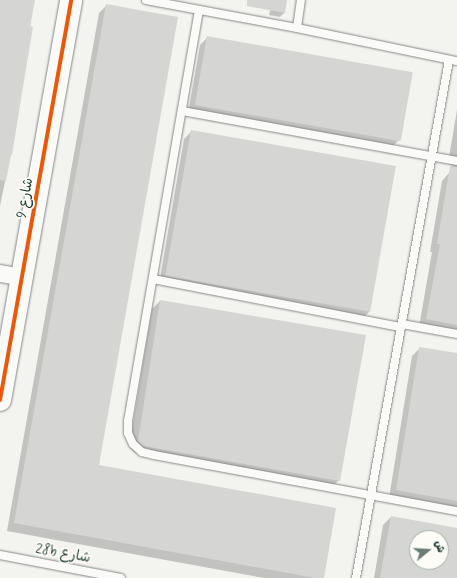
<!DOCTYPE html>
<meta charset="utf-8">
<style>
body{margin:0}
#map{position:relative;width:457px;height:578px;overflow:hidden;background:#f3f3f0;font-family:Mynerve,"Playpen Sans Arabic",sans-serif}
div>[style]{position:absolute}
.shadow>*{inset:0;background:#0003}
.building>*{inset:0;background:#d5d6d3;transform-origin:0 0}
.roads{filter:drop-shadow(0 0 1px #848986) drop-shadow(0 0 1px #848986)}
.lane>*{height:8px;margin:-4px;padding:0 4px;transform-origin:4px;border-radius:4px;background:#fafaf8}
.street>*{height:17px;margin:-8.5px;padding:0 8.5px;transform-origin:8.5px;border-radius:8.5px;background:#fafaf8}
.secondary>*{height:22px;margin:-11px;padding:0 11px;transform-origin:11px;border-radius:11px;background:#fafaf8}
.cycleway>*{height:4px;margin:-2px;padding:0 2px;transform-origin:2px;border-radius:2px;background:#e8590c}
span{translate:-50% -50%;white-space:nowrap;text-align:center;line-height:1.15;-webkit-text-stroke:3.5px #fdfcf7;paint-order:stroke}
.street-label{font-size:14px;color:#1f3d34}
.north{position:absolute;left:409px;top:530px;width:40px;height:40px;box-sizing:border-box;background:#fdfcf7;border:1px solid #a4b0a9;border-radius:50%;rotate:72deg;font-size:11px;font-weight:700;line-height:16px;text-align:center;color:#1f3d34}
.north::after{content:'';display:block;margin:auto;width:14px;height:18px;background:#697d76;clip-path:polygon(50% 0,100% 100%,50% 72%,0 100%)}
</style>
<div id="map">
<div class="shadow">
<div style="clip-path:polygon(0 0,34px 0,11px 155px,10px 157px,0 206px)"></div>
<div style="clip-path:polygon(272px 0,286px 0,284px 13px,280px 17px,269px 15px)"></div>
<div style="clip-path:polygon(107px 5px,98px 465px,323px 578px,264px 578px,7px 531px,99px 13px)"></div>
<div style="clip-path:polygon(208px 37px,400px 139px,392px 147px,188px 113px,200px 45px)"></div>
<div style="clip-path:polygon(457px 110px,457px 334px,419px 327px,432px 252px,430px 252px,442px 181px,454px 167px,448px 163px)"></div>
<div style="clip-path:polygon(192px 131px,395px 167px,369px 312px,361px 320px,159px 284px,184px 139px)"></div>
<div style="clip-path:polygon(160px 301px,339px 480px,331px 488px,135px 453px,129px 447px,152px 309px)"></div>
<div style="clip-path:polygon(420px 348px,457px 354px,457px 510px,389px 498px,412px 356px)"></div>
<div style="clip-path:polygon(evenodd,391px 517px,457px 529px,457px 578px,374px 578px,383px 525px,391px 517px,417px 538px,441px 538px,441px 562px,417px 562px,417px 538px)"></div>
</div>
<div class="building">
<div style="clip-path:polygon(0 0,35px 0,30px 26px,33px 27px,22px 93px,12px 155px,11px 155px,6px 181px,0 180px)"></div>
<div style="clip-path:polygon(247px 0,287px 0,285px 13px,247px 6px)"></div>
<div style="clip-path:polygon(106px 4px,178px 17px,99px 465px,336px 508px,324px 578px,315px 578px,14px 523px)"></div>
<div style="left:207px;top:36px;width:209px;height:70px;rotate:10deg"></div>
<div style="left:191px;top:130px;width:208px;height:148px;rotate:10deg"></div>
<div style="clip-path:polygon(450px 166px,457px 167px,457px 325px,426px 319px,440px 244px,437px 244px)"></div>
<div style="clip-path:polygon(160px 300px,366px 335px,340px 481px,143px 446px,138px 441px)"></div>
<div style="clip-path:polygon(419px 347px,457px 353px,457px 501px,396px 490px)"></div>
<div style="clip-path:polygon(evenodd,391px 516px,457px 528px,457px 578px,380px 578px,391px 516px,417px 538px,441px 538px,441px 562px,417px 562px,417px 538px)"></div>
</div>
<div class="roads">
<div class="lane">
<div style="left:146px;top:0;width:154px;rotate:10.5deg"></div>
<div style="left:297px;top:28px;width:163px;rotate:11.7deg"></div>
<div style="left:199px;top:10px;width:417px;rotate:99.8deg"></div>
<div style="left:128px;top:421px;width:12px;rotate:90deg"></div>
<div style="left:128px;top:433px;width:12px;rotate:66deg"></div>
<div style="left:133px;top:444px;width:12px;rotate:42deg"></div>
<div style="left:142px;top:452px;width:12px;rotate:14deg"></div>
<div style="left:154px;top:455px;width:308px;rotate:10.5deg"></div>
<div style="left:297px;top:28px;width:28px;rotate:-82deg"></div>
<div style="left:182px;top:111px;width:280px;rotate:10.3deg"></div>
<div style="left:153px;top:279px;width:253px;rotate:11deg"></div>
<div style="left:402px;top:324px;width:56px;rotate:10.3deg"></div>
<div style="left:0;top:555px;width:123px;rotate:10.8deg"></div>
<div style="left:356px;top:578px;width:526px;rotate:-79.82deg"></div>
</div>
<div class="street">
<div style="left:0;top:273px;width:22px;rotate:10deg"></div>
</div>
<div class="secondary">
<div style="left:0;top:400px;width:406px;rotate:-79.9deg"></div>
</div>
</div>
<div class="cycleway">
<div style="left:0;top:400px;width:406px;rotate:-79.9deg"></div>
</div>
<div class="street-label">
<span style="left:25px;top:198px;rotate:-80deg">شارع 9</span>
<span style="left:63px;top:553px;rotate:11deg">28b شارع</span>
</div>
<div class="north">ش</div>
</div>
